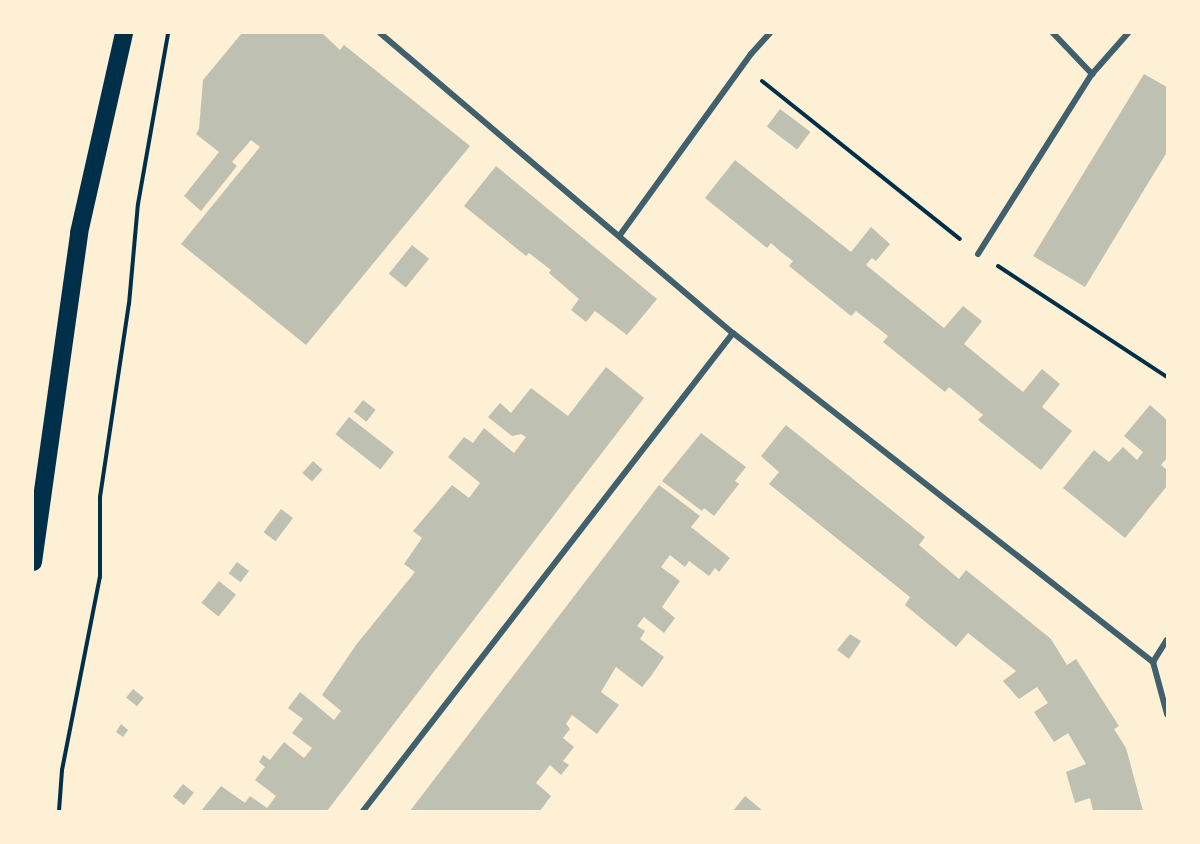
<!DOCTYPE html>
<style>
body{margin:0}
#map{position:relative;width:1200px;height:844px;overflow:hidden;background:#fdf0d5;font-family:Arial,sans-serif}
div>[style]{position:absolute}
.building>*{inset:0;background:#bec0b2;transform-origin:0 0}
.path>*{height:4px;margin:-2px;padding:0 2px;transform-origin:2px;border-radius:2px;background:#003049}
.minor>*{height:6px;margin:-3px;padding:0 3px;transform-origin:3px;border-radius:3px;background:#3f606c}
.motorway>*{height:18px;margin:-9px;padding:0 9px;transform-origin:9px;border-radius:9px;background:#003049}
span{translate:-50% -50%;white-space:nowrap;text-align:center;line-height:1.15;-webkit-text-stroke:6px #fdf0d5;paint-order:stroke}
.frame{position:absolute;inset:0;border:34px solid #fdf0d5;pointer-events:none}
</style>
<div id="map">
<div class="building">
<div style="clip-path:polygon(242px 33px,322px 33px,340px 50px,344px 45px,470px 146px,306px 345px,181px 244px,260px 147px,251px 140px,232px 162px,237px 166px,201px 211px,184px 196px,219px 152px,196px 134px,199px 129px,203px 80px)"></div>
<div style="clip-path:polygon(1144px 74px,1167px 87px,1167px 152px,1085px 287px,1033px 256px)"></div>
<div style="left:780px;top:109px;width:38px;height:22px;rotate:37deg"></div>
<div style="clip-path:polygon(735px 160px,851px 252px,871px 227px,890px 244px,876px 261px,872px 258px,866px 265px,944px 328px,963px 306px,982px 321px,964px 344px,1023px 392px,1042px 369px,1060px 384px,1042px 407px,1072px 431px,1041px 470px,978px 420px,983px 415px,949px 387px,945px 392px,883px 342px,888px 336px,856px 311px,851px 316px,789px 266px,793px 261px,781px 252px,771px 243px,767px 248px,705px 198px)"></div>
<div style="clip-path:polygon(496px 166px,657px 299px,627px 335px,595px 311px,586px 322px,571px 310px,579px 299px,549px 273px,551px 270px,529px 253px,526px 256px,464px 206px)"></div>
<div style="left:412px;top:245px;width:22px;height:37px;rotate:39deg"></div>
<div style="clip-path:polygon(606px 367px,644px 398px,327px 811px,201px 811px,221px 786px,245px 803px,250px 796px,267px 808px,276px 796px,255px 780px,265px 767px,259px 762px,263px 755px,270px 760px,284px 742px,304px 758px,312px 748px,292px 733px,303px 719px,288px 708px,300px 692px,334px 720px,341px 711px,322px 695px,356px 645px,415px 572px,404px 564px,422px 538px,413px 531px,452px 485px,469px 498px,480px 483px,448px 457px,464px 437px,473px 443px,484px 428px,514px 453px,526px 437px,521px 434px,512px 436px,488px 417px,500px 403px,511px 413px,531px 388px,568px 416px)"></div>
<div style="left:363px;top:400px;width:16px;height:15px;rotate:38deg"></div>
<div style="clip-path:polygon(1150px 405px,1167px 420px,1167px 458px,1161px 465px,1167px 470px,1167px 486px,1125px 538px,1063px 488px,1094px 450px,1109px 462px,1123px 447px,1137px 460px,1143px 452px,1124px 436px)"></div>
<div style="left:349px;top:417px;width:57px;height:22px;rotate:38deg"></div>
<div style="clip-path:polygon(786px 425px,925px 537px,919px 545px,959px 579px,966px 570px,1051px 639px,1067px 665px,1076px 659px,1119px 726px,1114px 729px,1126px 748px,1143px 811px,1093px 811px,1090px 798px,1075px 803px,1066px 772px,1086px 764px,1068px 733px,1054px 742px,1034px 712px,1048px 703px,1037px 687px,1019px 699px,1003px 681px,1016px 671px,968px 633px,956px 647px,905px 605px,910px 597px,769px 484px,779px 472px,761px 456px)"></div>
<div style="clip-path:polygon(701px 433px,746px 467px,735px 481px,739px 484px,714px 516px,704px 508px,702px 511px,662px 481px)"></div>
<div style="left:313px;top:461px;width:13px;height:16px;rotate:42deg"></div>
<div style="clip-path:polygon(659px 485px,700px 516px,691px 527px,730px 558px,719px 572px,715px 568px,709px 576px,689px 561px,685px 567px,670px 555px,661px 567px,680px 581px,662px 607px,675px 618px,664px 633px,644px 617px,637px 626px,645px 631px,640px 639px,664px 657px,651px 676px,642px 687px,616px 667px,601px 692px,619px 705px,597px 734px,572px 715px,566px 724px,570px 729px,563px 738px,574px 747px,563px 761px,569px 765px,561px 775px,550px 765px,536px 783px,551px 796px,540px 811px,410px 811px)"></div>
<div style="left:281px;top:509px;width:15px;height:29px;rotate:37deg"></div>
<div style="left:237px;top:562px;width:15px;height:14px;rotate:37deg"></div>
<div style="left:219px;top:581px;width:22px;height:28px;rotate:39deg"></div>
<div style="clip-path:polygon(850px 634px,861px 641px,849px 659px,837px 650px)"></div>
<div style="left:133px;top:689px;width:14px;height:11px;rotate:39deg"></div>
<div style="clip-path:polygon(121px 724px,128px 730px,123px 737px,116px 732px)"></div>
<div style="left:183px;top:784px;width:14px;height:16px;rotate:39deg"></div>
<div style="clip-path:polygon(745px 796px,763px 811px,733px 811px)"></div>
</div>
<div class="path">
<div style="left:762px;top:81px;width:253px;rotate:38.6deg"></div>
<div style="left:998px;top:266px;width:202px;rotate:33.3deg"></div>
<div style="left:59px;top:811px;width:41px;rotate:-85.8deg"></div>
<div style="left:62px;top:770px;width:197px;rotate:-78.9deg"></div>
<div style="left:100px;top:577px;width:80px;rotate:-90deg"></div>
<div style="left:100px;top:497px;width:195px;rotate:-81.5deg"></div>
<div style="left:129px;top:304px;width:100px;rotate:-84.9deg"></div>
<div style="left:138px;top:204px;width:174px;rotate:-80deg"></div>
</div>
<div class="minor">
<div style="left:380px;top:33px;width:463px;rotate:40.4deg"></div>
<div style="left:733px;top:333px;width:534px;rotate:38.07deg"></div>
<div style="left:1153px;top:662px;width:54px;rotate:74.9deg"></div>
<div style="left:1053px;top:33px;width:57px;rotate:46.4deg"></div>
<div style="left:1092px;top:74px;width:55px;rotate:-48.7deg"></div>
<div style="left:620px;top:235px;width:223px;rotate:-54.1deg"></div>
<div style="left:751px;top:54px;width:28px;rotate:-48deg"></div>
<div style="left:978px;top:254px;width:213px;rotate:-57.7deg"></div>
<div style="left:1153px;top:662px;width:26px;rotate:-58deg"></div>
<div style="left:363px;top:811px;width:604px;rotate:-52.26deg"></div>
</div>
<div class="motorway">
<div style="left:33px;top:562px;width:332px;rotate:-82deg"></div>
<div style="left:79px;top:233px;width:205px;rotate:-77.3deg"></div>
</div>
<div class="frame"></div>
</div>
